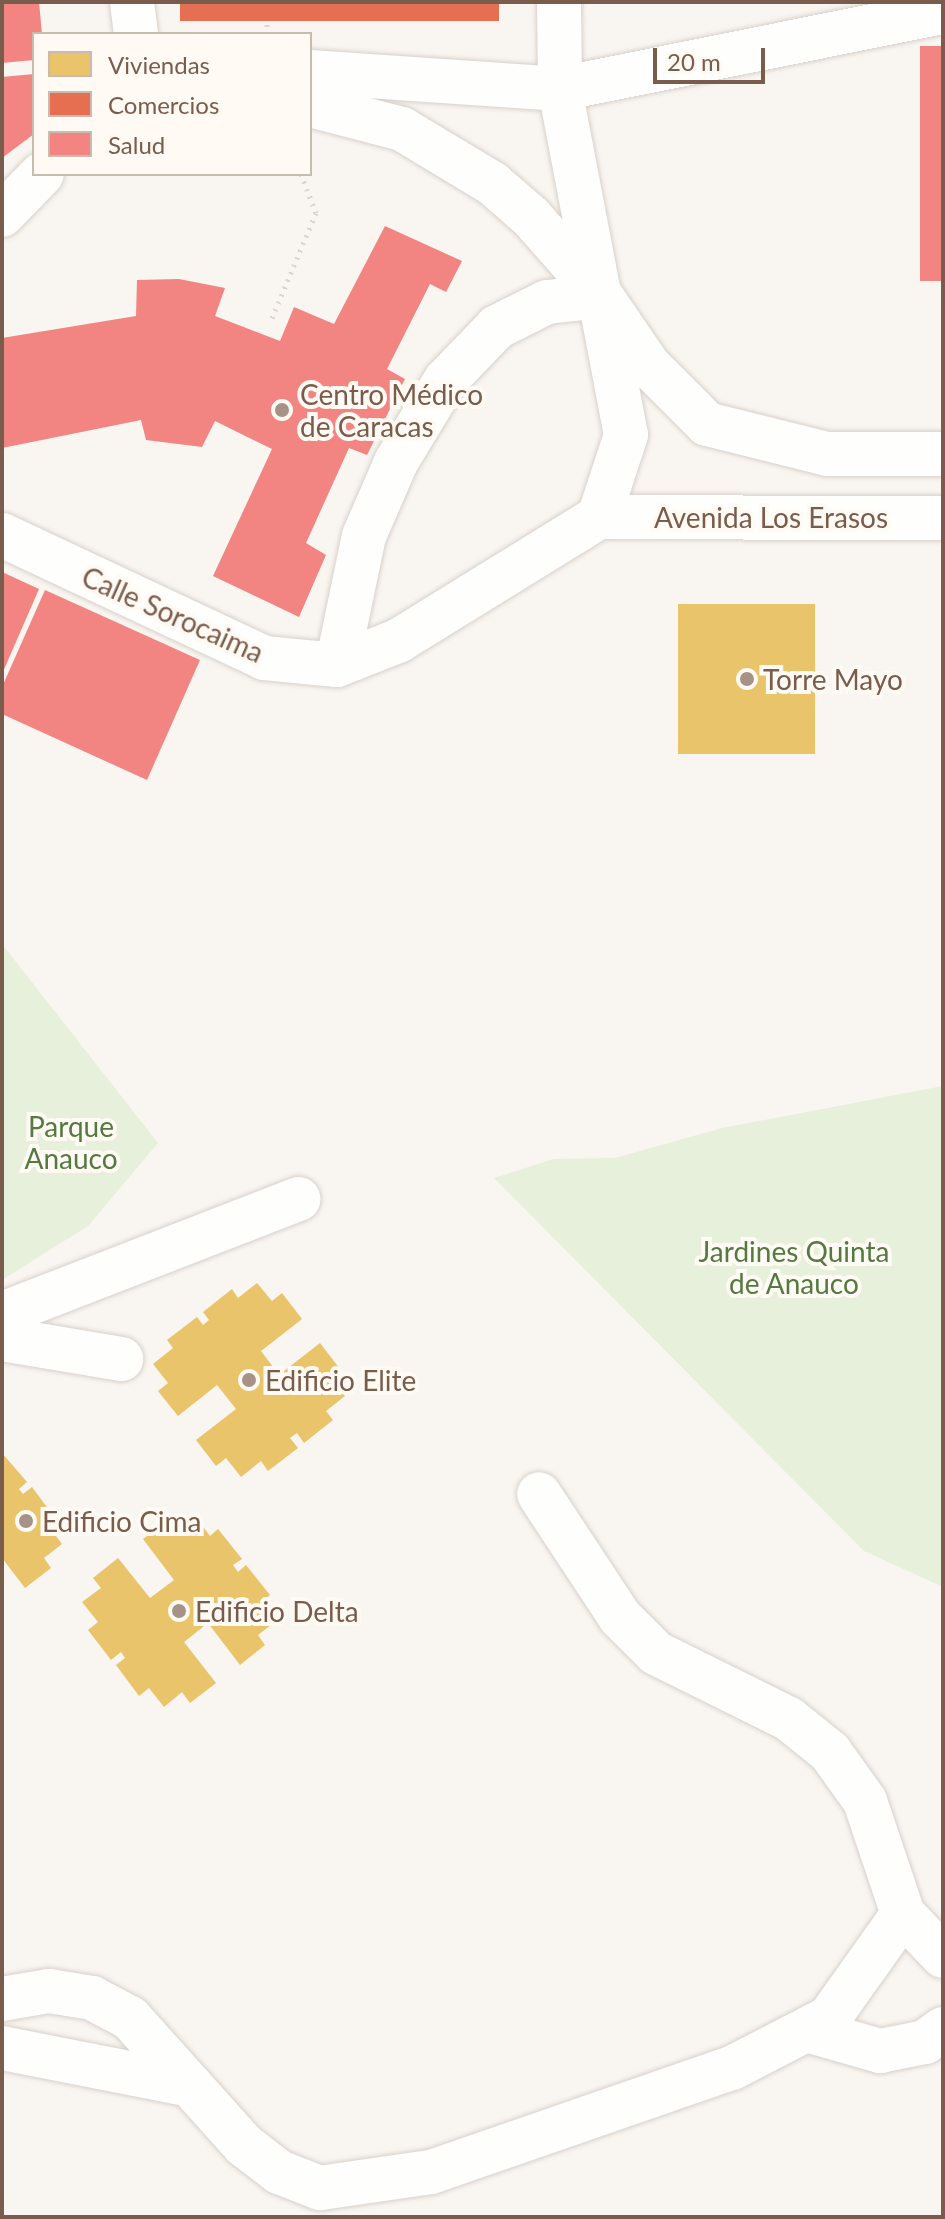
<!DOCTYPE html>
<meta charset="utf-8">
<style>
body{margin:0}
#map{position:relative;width:945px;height:2219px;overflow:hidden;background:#f9f5f0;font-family:Lato,sans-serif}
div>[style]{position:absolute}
.green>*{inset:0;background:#e7f0db}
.homes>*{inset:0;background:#e9c46a;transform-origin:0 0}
.shops>*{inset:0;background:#e76f51;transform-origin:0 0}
.health>*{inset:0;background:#f28482;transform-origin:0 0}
.path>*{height:5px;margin-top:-2.5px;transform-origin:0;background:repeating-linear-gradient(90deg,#dcd5d0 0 2px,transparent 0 8px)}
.roads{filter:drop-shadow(0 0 2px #d7d1cb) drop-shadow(0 0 2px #d7d1cb)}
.minor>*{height:44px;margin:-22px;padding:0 22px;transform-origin:22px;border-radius:22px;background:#fefefd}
.dots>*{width:22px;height:22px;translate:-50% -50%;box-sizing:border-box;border:4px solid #fffaf3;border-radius:50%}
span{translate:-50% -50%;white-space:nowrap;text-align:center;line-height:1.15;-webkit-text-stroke:8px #fffaf3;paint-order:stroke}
.poi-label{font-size:28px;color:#7a5c4d}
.left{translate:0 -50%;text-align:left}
.street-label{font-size:28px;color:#7a5c4d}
.park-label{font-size:28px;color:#537a41}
.frame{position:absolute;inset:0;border:4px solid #7a5c4d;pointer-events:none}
.legend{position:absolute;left:32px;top:32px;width:280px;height:144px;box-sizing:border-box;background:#fffaf3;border:2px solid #cabbb1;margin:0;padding:10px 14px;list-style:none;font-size:24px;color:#7a5c4d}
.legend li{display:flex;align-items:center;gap:16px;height:40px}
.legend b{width:40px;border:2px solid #cabbb1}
.scale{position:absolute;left:653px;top:48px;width:112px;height:36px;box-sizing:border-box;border:4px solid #7a5c4d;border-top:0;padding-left:10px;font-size:24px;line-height:28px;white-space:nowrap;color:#7a5c4d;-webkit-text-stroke:6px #fffaf3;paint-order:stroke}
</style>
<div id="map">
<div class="green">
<div style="clip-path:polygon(2px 944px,158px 1143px,88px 1226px,2px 1280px)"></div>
<div style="clip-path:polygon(943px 1086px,943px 1587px,864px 1551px,494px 1178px,554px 1159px,615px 1158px,722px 1128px)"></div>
</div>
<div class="homes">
<div style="left:678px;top:604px;width:137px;height:150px"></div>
<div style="clip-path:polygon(257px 1283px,272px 1301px,282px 1293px,302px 1319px,261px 1351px,279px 1375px,320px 1343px,340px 1369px,330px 1377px,345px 1396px,326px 1411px,333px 1420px,304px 1443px,297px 1433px,290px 1438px,298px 1448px,268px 1471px,261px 1461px,241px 1477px,226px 1458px,216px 1466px,196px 1440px,236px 1409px,217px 1385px,178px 1416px,158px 1391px,168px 1383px,153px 1364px,173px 1348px,167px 1340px,197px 1317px,203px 1325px,209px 1320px,203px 1312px,232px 1289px,238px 1298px)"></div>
<div style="clip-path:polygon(2px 1453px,27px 1482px,19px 1489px,23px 1494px,32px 1487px,55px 1518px,47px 1524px,62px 1544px,44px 1558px,51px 1568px,25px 1588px,2px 1558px)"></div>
<div style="clip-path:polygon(195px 1516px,210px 1536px,218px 1529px,242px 1559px,233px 1565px,238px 1572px,246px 1565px,270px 1595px,261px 1602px,276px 1621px,258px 1635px,265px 1645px,240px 1665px,208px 1623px,184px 1642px,216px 1683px,190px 1703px,182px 1692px,164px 1707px,149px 1688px,139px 1696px,116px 1665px,125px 1658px,121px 1652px,111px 1660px,88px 1630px,98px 1622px,82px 1602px,101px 1588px,93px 1578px,118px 1558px,150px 1598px,174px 1580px,143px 1539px,168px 1520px,176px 1530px)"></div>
</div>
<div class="shops">
<div style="left:180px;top:2px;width:319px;height:19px"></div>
</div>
<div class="health">
<div style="clip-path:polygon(2px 2px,39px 2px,42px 34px,34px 34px,34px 60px,2px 63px)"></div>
<div style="left:943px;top:46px;width:235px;height:23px;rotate:90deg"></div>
<div style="clip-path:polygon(34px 74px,34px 134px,2px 158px,2px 77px)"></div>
<div style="clip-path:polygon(385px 226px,462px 261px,446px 292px,430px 284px,387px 369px,405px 379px,367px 455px,349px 448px,306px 543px,326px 555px,299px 617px,213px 576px,272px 449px,215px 421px,202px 447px,146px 440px,141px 420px,2px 448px,2px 338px,136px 316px,137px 280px,179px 279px,225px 288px,215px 316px,280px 341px,294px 307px,334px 324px)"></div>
<div style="clip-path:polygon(2px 572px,39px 589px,2px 674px)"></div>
<div style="clip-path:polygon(45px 590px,200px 660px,147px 780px,2px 714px,2px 687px)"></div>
</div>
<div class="path">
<div style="left:267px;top:34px;width:14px;rotate:-90deg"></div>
<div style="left:272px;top:318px;width:114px;rotate:-67.3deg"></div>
<div style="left:316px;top:213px;width:42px;rotate:-111deg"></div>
</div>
<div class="roads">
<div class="minor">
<div style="left:132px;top:2px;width:32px;rotate:83deg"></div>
<div style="left:559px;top:2px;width:87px;rotate:89.3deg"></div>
<div style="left:560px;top:89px;width:352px;rotate:79.2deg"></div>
<div style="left:626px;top:435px;width:86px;rotate:108.2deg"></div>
<div style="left:310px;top:72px;width:251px;rotate:3.9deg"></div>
<div style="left:560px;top:89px;width:391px;rotate:-11.4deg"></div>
<div style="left:310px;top:105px;width:95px;rotate:14.6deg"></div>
<div style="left:402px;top:129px;width:105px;rotate:31deg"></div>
<div style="left:492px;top:183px;width:52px;rotate:41.1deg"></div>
<div style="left:531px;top:217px;width:106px;rotate:48.5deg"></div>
<div style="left:601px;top:296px;width:85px;rotate:55.6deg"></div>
<div style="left:649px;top:366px;width:82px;rotate:45deg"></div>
<div style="left:707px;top:424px;width:124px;rotate:14deg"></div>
<div style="left:827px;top:454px;width:116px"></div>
<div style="left:2px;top:215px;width:57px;rotate:-45.7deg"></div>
<div style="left:599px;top:517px;width:344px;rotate:0.2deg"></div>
<div style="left:2px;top:535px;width:289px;rotate:25.1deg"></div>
<div style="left:264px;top:658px;width:73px;rotate:5.5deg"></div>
<div style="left:337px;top:665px;width:66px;rotate:-21.5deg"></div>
<div style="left:398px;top:641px;width:236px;rotate:-31.7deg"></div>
<div style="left:337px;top:665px;width:132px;rotate:-78.2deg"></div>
<div style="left:364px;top:536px;width:81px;rotate:-66.6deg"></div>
<div style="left:396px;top:462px;width:95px;rotate:-58.8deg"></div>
<div style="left:445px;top:381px;width:75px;rotate:-46.1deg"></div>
<div style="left:497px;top:327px;width:56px;rotate:-26.6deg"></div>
<div style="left:547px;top:302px;width:54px;rotate:-6.3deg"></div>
<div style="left:2px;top:1314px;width:318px;rotate:-21.2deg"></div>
<div style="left:2px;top:1339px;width:121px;rotate:9.5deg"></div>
<div style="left:903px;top:1914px;width:58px;rotate:46.4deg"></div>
<div style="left:2px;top:1999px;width:48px;rotate:-9.7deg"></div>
<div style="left:49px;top:1991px;width:44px;rotate:9.2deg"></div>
<div style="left:92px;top:1998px;width:43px;rotate:27.8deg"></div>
<div style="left:130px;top:2018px;width:171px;rotate:48.1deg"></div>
<div style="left:244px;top:2145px;width:44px;rotate:37.6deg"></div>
<div style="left:279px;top:2172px;width:44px;rotate:21.3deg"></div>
<div style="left:320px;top:2188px;width:112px;rotate:-8.2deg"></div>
<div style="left:431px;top:2172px;width:318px;rotate:-19.1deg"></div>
<div style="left:732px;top:2068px;width:109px;rotate:-27.3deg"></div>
<div style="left:829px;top:2018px;width:128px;rotate:-54.6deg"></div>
<div style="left:903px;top:1914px;width:119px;rotate:-108.6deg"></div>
<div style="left:865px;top:1801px;width:60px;rotate:-125.5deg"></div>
<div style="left:830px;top:1752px;width:53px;rotate:-141.2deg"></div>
<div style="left:789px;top:1719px;width:148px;rotate:-153.6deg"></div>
<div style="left:656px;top:1653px;width:51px;rotate:-135deg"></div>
<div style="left:620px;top:1617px;width:147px;rotate:-123.4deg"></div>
<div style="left:814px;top:2032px;width:69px;rotate:16.1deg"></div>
<div style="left:880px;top:2051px;width:46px;rotate:-11.3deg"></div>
<div style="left:925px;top:2042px;width:22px;rotate:-36deg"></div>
<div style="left:2px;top:2048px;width:192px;rotate:11.1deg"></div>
</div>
</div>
<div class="dots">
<div style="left:282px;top:410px;background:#a69286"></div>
<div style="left:747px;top:679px;background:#a69286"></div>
<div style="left:249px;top:1380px;background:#a69286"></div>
<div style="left:26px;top:1521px;background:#a69286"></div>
<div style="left:179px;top:1611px;background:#a69286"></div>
</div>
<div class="poi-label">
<span class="left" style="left:300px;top:410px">Centro Médico<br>de Caracas</span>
<span class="left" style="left:763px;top:679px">Torre Mayo</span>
<span class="left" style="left:265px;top:1380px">Edificio Elite</span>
<span class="left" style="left:42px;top:1521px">Edificio Cima</span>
<span class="left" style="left:195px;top:1611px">Edificio Delta</span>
</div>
<div class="street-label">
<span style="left:771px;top:517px">Avenida Los Erasos</span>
<span style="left:173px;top:614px;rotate:24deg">Calle Sorocaima</span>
</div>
<div class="park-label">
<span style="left:71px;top:1142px">Parque<br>Anauco</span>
<span style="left:794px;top:1267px">Jardines Quinta<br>de Anauco</span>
</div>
<div class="frame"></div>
<ul class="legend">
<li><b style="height:22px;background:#e9c46a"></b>Viviendas</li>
<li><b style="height:22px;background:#e76f51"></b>Comercios</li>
<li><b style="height:22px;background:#f28482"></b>Salud</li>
</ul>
<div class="scale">20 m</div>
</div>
